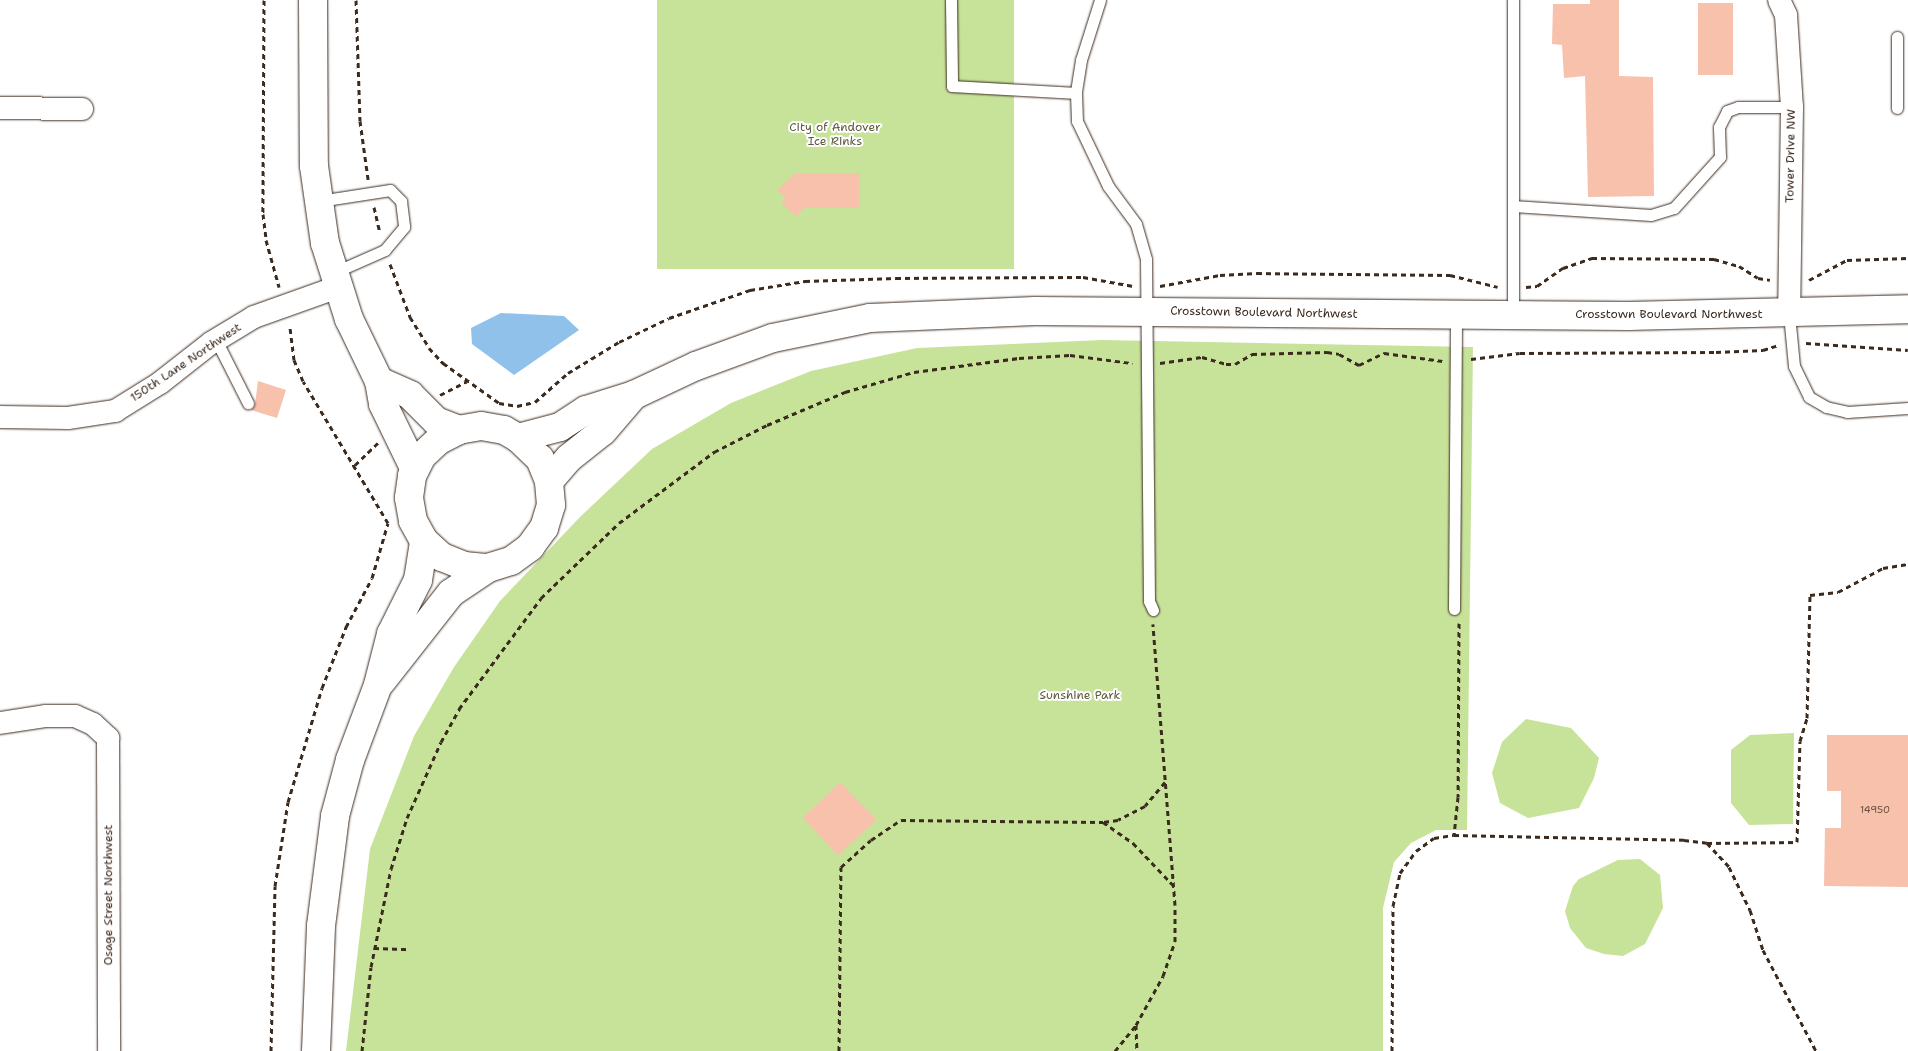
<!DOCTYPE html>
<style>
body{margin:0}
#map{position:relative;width:1908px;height:1051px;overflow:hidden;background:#fff;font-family:"Shantell Sans",sans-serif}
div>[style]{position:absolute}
.green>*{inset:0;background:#c7e39a;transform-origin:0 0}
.water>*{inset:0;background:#8fc1eb}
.building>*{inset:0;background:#f8c1ab;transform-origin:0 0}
.path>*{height:3px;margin-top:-1.5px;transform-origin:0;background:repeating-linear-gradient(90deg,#3b2a1e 0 5px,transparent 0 9px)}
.roads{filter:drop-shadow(0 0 1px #3b2a1e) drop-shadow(0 0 1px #3b2a1e)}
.lane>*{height:11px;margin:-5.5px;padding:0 5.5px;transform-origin:5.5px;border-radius:5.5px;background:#fff}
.street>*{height:22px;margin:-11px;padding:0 11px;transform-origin:11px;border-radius:11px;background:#fff}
.secondary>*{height:28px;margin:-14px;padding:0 14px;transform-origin:14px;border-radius:14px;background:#fff}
span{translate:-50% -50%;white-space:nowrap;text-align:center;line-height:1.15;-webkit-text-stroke:4px #fff;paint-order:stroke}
.number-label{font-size:10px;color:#6a5041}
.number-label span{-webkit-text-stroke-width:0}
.park-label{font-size:12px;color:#5e583d}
.street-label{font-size:12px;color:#3b2a1e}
</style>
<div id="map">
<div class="green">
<div style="left:657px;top:0;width:357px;height:269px"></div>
<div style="clip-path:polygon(1102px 340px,1473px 347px,1467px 830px,1436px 830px,1411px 843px,1394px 862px,1383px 908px,1383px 1051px,346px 1051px,370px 849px,414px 736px,454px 667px,500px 601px,580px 517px,652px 449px,731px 403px,811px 371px,917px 348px)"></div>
<div style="clip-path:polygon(1526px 719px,1571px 728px,1599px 758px,1594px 778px,1579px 808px,1528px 818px,1500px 803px,1492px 773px,1502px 742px)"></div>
<div style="clip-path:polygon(1794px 733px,1793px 824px,1749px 825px,1731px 803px,1731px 750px,1750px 735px)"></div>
<div style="clip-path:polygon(1640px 859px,1660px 875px,1663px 908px,1645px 944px,1623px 956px,1604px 954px,1586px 948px,1570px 928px,1565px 911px,1573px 886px,1579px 879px,1618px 860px)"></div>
</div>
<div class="water">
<div style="clip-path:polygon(501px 313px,564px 316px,579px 330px,514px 375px,472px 344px,471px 328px)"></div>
</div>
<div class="building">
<div style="clip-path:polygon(1590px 0,1619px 0,1619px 76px,1653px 77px,1654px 196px,1588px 197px,1585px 76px,1564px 78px,1562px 45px,1552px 44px,1553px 4px,1590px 4px)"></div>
<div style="left:1698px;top:3px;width:35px;height:72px"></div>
<div style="clip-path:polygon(795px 173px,860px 173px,860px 208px,805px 208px,795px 216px,781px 202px,786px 198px,777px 190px)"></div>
<div style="clip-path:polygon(258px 381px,286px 390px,277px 418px,251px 410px,255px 404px)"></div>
<div style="clip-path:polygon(1827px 735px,1908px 735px,1908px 887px,1824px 886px,1825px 828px,1841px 828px,1841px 791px,1827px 791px)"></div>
<div style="left:840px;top:782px;width:52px;height:52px;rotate:46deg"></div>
</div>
<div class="path">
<div style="left:264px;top:0;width:214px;rotate:90.3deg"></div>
<div style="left:263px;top:214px;width:26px;rotate:83deg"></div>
<div style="left:266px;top:240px;width:49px;rotate:74.5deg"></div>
<div style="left:356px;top:0;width:121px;rotate:88.1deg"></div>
<div style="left:360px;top:121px;width:59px;rotate:82.1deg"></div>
<div style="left:374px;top:207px;width:26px;rotate:77deg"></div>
<div style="left:390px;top:264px;width:57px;rotate:69.3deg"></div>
<div style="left:410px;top:317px;width:36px;rotate:58deg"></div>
<div style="left:429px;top:348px;width:21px;rotate:47deg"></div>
<div style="left:443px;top:363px;width:69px;rotate:35.5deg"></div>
<div style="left:499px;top:403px;width:18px;rotate:9deg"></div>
<div style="left:517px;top:406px;width:18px;rotate:-13deg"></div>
<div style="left:535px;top:402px;width:44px;rotate:-41.3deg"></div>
<div style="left:568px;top:373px;width:60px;rotate:-31.3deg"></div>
<div style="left:619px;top:342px;width:55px;rotate:-25.6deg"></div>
<div style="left:669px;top:318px;width:86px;rotate:-19.1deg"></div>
<div style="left:750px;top:290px;width:56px;rotate:-9.3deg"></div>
<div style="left:805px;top:281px;width:91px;rotate:-1.9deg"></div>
<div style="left:896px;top:278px;width:187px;rotate:-0.3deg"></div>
<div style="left:1083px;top:277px;width:51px;rotate:10.2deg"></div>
<div style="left:1809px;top:280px;width:43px;rotate:-27.8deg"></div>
<div style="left:1847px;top:260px;width:61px;rotate:-1.9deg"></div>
<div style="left:1160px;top:286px;width:61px;rotate:-10.4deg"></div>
<div style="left:1220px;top:275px;width:37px;rotate:-3deg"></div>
<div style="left:1257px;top:273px;width:193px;rotate:0.6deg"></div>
<div style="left:1450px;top:275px;width:49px;rotate:14deg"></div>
<div style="left:1526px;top:287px;width:11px;rotate:-5deg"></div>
<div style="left:1537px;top:286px;width:32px;rotate:-35deg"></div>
<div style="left:1563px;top:268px;width:31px;rotate:-19deg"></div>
<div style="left:1592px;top:258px;width:122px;rotate:0.5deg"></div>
<div style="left:1714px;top:259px;width:26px;rotate:16deg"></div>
<div style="left:1739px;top:266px;width:22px;rotate:32deg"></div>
<div style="left:1758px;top:278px;width:12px;rotate:9deg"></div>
<div style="left:1806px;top:343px;width:102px;rotate:3.9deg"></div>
<div style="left:1471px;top:359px;width:49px;rotate:-7deg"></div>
<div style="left:1520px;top:353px;width:196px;rotate:-0.3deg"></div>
<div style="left:1716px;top:352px;width:47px;rotate:-2.4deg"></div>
<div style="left:1763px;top:350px;width:16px;rotate:-18deg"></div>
<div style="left:1160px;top:363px;width:42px;rotate:-8.1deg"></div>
<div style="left:1202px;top:357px;width:25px;rotate:16deg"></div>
<div style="left:1226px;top:364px;width:9px"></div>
<div style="left:1235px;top:364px;width:20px;rotate:-30deg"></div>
<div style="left:1252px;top:354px;width:75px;rotate:-1.5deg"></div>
<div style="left:1327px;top:352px;width:12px;rotate:9deg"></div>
<div style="left:1339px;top:354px;width:23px;rotate:29deg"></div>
<div style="left:1359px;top:365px;width:28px;rotate:-26deg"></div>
<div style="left:1384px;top:353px;width:59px;rotate:7.9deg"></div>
<div style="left:440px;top:395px;width:30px;rotate:-27deg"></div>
<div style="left:355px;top:465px;width:32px;rotate:-44deg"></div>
<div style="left:1459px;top:623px;width:174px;rotate:90.3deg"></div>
<div style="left:1458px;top:797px;width:38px;rotate:96deg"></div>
<div style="left:1454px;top:835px;width:230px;rotate:1.2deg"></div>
<div style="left:1684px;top:840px;width:23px;rotate:7deg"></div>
<div style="left:1707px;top:843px;width:33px;rotate:47deg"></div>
<div style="left:1729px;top:867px;width:48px;rotate:64deg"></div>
<div style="left:1750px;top:910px;width:42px;rotate:72deg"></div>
<div style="left:1763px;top:950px;width:114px;rotate:62.3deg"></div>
<div style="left:1165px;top:782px;width:31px;rotate:130deg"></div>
<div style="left:1145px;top:806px;width:30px;rotate:153deg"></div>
<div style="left:1118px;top:820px;width:15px;rotate:172deg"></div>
<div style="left:1103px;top:822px;width:37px;rotate:35deg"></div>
<div style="left:1133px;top:843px;width:58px;rotate:46.4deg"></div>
<div style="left:1707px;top:843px;width:90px;rotate:-0.6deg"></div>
<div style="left:1797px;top:842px;width:101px;rotate:-88.3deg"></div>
<div style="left:1800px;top:741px;width:24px;rotate:-73deg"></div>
<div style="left:1807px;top:718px;width:123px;rotate:-88.6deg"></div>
<div style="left:1810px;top:595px;width:28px;rotate:-6deg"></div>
<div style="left:1838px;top:592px;width:51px;rotate:-28.1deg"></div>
<div style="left:1883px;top:568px;width:25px;rotate:-9deg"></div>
<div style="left:374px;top:948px;width:36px;rotate:2deg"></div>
<div style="left:1136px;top:1025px;width:26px;rotate:88deg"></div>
<div style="left:271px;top:1051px;width:165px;rotate:-88.6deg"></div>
<div style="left:275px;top:886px;width:85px;rotate:-81.2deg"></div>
<div style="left:288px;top:802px;width:119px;rotate:-73.4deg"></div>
<div style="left:322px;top:688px;width:66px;rotate:-68.5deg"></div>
<div style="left:346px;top:627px;width:55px;rotate:-62deg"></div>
<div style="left:372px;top:578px;width:57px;rotate:-73.8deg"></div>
<div style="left:388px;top:523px;width:165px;rotate:-120.9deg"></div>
<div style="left:303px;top:381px;width:23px;rotate:-113deg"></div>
<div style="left:294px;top:360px;width:34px;rotate:-97deg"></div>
<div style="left:362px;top:1051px;width:84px;rotate:-83.9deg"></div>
<div style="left:371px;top:967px;width:100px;rotate:-78.5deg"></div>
<div style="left:391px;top:869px;width:53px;rotate:-72.6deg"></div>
<div style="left:407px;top:818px;width:83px;rotate:-65.9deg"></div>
<div style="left:441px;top:742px;width:38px;rotate:-61deg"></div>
<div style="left:459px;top:709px;width:138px;rotate:-53.5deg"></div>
<div style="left:541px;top:598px;width:108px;rotate:-43.9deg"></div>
<div style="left:619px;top:523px;width:119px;rotate:-36.8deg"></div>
<div style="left:714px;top:452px;width:59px;rotate:-27deg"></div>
<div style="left:767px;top:425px;width:85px;rotate:-22.9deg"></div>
<div style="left:845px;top:392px;width:72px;rotate:-16.2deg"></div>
<div style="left:914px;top:372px;width:106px;rotate:-7.6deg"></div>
<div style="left:1019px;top:358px;width:51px;rotate:-3.4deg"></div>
<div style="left:1070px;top:355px;width:63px;rotate:7.4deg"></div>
<div style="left:839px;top:1051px;width:184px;rotate:-89.4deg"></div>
<div style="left:841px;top:867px;width:40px;rotate:-42deg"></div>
<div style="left:871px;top:840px;width:36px;rotate:-34deg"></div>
<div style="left:901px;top:820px;width:202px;rotate:0.6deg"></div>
<div style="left:1115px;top:1051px;width:33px;rotate:-51deg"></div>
<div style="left:1136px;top:1025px;width:56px;rotate:-61.1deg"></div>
<div style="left:1163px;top:976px;width:36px;rotate:-71deg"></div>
<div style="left:1175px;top:942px;width:37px;rotate:-90deg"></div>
<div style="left:1175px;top:905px;width:282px;rotate:-94.5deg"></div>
<div style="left:1392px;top:1051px;width:145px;rotate:-89.6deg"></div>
<div style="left:1393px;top:906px;width:34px;rotate:-78deg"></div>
<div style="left:1400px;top:873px;width:27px;rotate:-54deg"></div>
<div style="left:1416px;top:851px;width:22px;rotate:-36deg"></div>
<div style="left:1434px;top:838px;width:20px;rotate:-9deg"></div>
</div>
<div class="roads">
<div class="lane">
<div style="left:951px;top:0;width:86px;rotate:89.3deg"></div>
<div style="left:952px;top:86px;width:124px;rotate:3.2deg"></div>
<div style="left:1100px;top:0;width:63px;rotate:107.6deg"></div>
<div style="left:1081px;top:60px;width:33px;rotate:99deg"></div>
<div style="left:1076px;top:93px;width:28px;rotate:88deg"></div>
<div style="left:1077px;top:121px;width:72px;rotate:64.5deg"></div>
<div style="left:1108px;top:186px;width:47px;rotate:53.6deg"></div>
<div style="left:1136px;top:224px;width:36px;rotate:74deg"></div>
<div style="left:1146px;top:259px;width:342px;rotate:89.5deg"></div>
<div style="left:1149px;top:601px;width:10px;rotate:66deg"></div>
<div style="left:1513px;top:0;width:315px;rotate:90deg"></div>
<div style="left:1897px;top:37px;width:71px;rotate:90deg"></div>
<div style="left:319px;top:201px;width:72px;rotate:-8.8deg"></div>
<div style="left:390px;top:190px;width:16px;rotate:45deg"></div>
<div style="left:401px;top:201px;width:26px;rotate:83deg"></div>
<div style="left:404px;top:227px;width:30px;rotate:130deg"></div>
<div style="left:385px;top:250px;width:57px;rotate:156.1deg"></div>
<div style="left:1513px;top:206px;width:138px;rotate:3.7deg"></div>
<div style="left:1651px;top:215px;width:24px;rotate:-17deg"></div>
<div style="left:1674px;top:208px;width:69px;rotate:-48deg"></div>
<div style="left:1720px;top:157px;width:30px;rotate:-92deg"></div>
<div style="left:1719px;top:127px;width:18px;rotate:-63deg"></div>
<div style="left:1727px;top:111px;width:12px;rotate:-20deg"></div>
<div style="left:1738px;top:107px;width:54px"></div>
<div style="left:1789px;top:314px;width:52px;rotate:84.5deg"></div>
<div style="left:1794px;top:366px;width:34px;rotate:64deg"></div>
<div style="left:1809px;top:397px;width:20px;rotate:30deg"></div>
<div style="left:1826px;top:407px;width:22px;rotate:13deg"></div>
<div style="left:1847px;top:412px;width:61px;rotate:-3.8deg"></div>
<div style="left:216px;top:340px;width:71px;rotate:63.1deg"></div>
<div style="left:1454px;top:609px;width:294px;rotate:-89.6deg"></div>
</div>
<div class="street">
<div style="left:1779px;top:0;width:17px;rotate:65deg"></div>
<div style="left:1786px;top:15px;width:92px;rotate:86.3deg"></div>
<div style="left:1792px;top:107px;width:207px;rotate:90.8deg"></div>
<div style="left:0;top:108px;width:82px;rotate:0.7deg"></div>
<div style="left:0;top:417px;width:68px;rotate:0.8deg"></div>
<div style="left:68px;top:418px;width:48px;rotate:-8.5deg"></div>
<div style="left:115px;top:411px;width:53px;rotate:-31.9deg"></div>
<div style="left:160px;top:383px;width:65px;rotate:-38.1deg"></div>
<div style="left:211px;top:343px;width:50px;rotate:-31.2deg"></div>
<div style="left:254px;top:317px;width:89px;rotate:-19.7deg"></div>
<div style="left:0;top:723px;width:47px;rotate:-8.7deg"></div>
<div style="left:46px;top:716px;width:29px"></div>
<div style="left:75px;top:716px;width:20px;rotate:24deg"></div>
<div style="left:93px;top:724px;width:21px;rotate:43deg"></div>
<div style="left:108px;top:738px;width:313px;rotate:89.8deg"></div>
</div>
<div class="secondary">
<div style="left:313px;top:0;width:166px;rotate:89.7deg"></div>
<div style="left:314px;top:166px;width:78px;rotate:81.9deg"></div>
<div style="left:325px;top:243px;width:80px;rotate:72.5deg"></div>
<div style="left:349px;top:319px;width:69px;rotate:64.2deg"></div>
<div style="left:379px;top:381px;width:23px;rotate:80deg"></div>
<div style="left:383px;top:404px;width:73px;rotate:64.1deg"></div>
<div style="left:379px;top:381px;width:34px;rotate:24deg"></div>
<div style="left:410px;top:395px;width:37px;rotate:45deg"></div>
<div style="left:436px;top:421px;width:25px;rotate:21deg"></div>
<div style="left:518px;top:438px;width:43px;rotate:-14.7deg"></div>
<div style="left:560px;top:427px;width:31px;rotate:-33deg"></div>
<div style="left:586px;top:410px;width:50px;rotate:-17.4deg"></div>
<div style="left:634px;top:395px;width:68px;rotate:-25.1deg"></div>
<div style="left:696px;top:366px;width:82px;rotate:-20deg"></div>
<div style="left:773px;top:338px;width:99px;rotate:-11.7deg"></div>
<div style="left:870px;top:318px;width:165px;rotate:-2.4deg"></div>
<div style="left:1035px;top:311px;width:593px;rotate:0.48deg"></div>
<div style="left:1628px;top:316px;width:280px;rotate:-1.4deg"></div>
<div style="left:549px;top:481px;width:24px;rotate:-112deg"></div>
<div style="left:540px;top:459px;width:30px;rotate:-136deg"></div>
<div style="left:518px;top:438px;width:16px;rotate:-150deg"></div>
<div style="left:504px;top:430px;width:23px;rotate:-170deg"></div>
<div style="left:481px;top:426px;width:22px;rotate:170deg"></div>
<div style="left:459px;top:430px;width:22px;rotate:153deg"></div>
<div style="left:439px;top:440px;width:23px;rotate:137deg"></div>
<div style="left:422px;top:456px;width:22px;rotate:117deg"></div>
<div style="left:412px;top:476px;width:22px;rotate:98deg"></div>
<div style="left:409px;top:498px;width:23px;rotate:80deg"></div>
<div style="left:413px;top:521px;width:23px;rotate:61deg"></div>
<div style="left:424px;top:541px;width:24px;rotate:42deg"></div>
<div style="left:442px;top:557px;width:24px;rotate:22deg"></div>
<div style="left:464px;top:566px;width:24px;rotate:5deg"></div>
<div style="left:488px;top:568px;width:24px;rotate:-17deg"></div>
<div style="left:511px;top:561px;width:24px;rotate:-36deg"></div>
<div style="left:530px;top:547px;width:24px;rotate:-54deg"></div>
<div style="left:544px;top:528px;width:24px;rotate:-73deg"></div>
<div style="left:551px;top:505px;width:24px;rotate:-95deg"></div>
<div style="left:549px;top:481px;width:30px;rotate:-49deg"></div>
<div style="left:569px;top:458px;width:43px;rotate:-38.5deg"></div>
<div style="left:603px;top:431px;width:48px;rotate:-49.3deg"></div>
<div style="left:381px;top:682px;width:113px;rotate:-51.8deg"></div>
<div style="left:451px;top:593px;width:45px;rotate:-34deg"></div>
<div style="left:316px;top:1051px;width:125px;rotate:-87.7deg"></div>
<div style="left:321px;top:926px;width:111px;rotate:-82.7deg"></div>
<div style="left:335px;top:816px;width:58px;rotate:-75deg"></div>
<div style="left:350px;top:760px;width:80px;rotate:-69.5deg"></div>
<div style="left:378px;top:685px;width:53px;rotate:-75.7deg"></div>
<div style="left:391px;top:634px;width:60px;rotate:-63.4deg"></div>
<div style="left:418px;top:580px;width:39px;rotate:-81deg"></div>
</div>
</div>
<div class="number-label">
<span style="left:1875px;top:810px">14950</span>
</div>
<div class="park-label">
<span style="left:835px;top:135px">City of Andover<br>Ice Rinks</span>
<span style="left:1080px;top:696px">Sunshine Park</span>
</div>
<div class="street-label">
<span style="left:1791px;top:156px;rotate:-89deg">Tower Drive NW</span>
<span style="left:1264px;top:313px;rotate:1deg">Crosstown Boulevard Northwest</span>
<span style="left:1669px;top:315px">Crosstown Boulevard Northwest</span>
<span style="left:186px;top:363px;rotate:-34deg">150th Lane Northwest</span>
<span style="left:109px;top:895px;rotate:-90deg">Osage Street Northwest</span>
</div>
</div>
